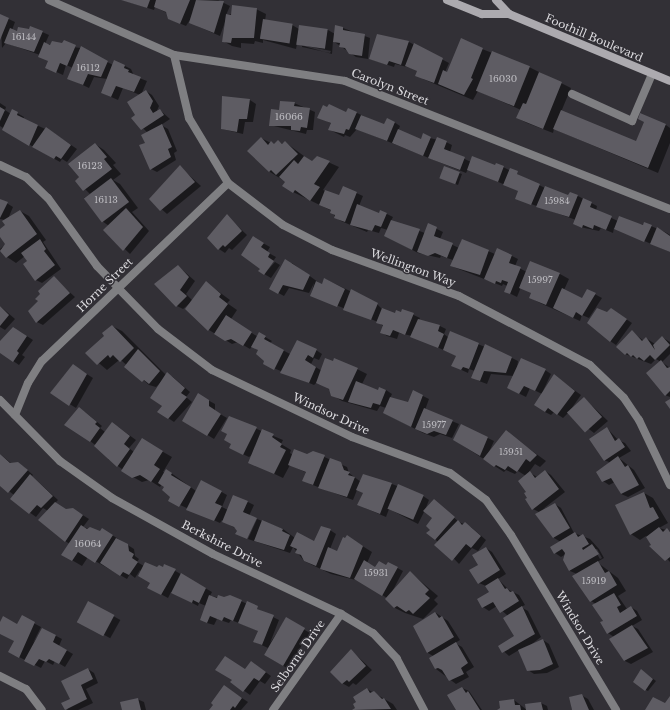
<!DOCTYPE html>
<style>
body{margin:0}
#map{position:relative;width:670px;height:710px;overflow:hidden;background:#323036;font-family:"Libre Baskerville",serif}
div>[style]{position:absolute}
.shadow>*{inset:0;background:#0007;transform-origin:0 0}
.building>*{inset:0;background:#5e5c63;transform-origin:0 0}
.service>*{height:8px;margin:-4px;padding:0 4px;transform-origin:4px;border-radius:4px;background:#7f7f82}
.minor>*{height:8px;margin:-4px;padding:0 4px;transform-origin:4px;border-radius:4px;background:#7f7f82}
.secondary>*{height:8px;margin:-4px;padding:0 4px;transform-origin:4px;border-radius:4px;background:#acaaaf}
span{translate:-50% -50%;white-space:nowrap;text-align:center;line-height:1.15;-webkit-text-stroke:3px #323036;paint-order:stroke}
.number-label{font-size:9px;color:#bcbbc0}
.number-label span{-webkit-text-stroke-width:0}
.street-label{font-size:11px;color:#dcdbdf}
</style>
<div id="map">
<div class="shadow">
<div style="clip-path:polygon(evenodd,122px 0,218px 0,230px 6px,226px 15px,256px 9px,266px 14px,265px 21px,292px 25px,299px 29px,328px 30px,335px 34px,343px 28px,370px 38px,368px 59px,356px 57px,333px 41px,332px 54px,297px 44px,296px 49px,263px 40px,263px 43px,255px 41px,254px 44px,241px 43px,241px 48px,232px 46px,223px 41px,225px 22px,220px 36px,197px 26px,193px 15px,186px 26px,169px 19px,167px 13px,155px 7px,154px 10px,122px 0,302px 45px,331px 51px,330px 53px,302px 47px,302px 45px)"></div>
<div style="clip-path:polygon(0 15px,15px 22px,12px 30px,17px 32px,30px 30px,31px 27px,49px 35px,45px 44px,81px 48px,113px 65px,114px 61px,125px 66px,131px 69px,134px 76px,147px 81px,141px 95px,146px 91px,152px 95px,159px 106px,156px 113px,160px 110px,170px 119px,161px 125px,168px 129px,177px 151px,174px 153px,176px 160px,157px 172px,151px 169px,146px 143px,148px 133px,132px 118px,136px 115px,140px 95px,123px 88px,118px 100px,102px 93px,107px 79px,94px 77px,89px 88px,68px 78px,73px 68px,66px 65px,63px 75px,52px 70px,49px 61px,40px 55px,6px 43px,2px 48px)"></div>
<div style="clip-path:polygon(409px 42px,449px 63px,445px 72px,447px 73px,482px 49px,529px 67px,571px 88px,561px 112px,636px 143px,645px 122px,640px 114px,666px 125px,670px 128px,670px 143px,658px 173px,554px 129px,553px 133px,527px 123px,517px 118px,521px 110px,478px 91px,473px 100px,423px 79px,422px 72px,411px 68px,395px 64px,394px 67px,370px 59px)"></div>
<div style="clip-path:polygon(223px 97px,250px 100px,256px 104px,253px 122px,245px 122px,243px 134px,222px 129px)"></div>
<div style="clip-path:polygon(0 103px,6px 107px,5px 110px,11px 114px,12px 110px,24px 117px,23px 119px,52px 132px,77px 149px,67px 162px,62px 159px,60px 162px,35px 148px,0 126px)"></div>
<div style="clip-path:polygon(294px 103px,315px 112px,313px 130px,307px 130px,306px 134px,270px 125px,280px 111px)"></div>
<div style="clip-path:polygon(357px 113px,385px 126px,394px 122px,400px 126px,398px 131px,422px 140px,430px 138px,446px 142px,452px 145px,450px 152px,471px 162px,503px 167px,545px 188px,569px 196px,570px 194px,578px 196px,597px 206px,596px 211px,618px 221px,651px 226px,665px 232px,670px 235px,670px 252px,614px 228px,613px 233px,601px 228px,599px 231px,580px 227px,574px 224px,576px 220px,517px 199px,519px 191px,468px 169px,466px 173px,357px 129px,350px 137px,345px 135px,344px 137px,330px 130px,332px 124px,319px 117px)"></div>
<div style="clip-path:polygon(261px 138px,275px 145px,278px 141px,283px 144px,285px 142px,312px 162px,317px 157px,339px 167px,323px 190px,325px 191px,339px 197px,343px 187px,363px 196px,359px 206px,380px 214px,381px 211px,393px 217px,391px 221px,425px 233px,429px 225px,443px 232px,440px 239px,459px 248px,462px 240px,495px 254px,512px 256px,518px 259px,515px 266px,527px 272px,560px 274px,569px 279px,564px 290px,583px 299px,587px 290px,602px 298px,589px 318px,582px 315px,580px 321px,540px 303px,531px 298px,532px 293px,521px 287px,517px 297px,505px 291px,507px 286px,503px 284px,502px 286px,451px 266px,453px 260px,441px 256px,440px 258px,418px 253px,392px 239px,388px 230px,381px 228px,379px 233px,368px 230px,367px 232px,341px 221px,335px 217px,332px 211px,293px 192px,286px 182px,270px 172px,248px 151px)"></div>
<div style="clip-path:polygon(95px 144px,104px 150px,116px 163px,113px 165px,121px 174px,113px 180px,120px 184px,138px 208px,132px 212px,149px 231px,130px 254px,105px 230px,109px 226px,102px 221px,84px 198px,90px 194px,77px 181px)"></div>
<div style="clip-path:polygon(180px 167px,201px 186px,167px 214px,150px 199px)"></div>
<div style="clip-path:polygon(459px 173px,462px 174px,458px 185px,443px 179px)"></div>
<div style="clip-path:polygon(0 199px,13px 207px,8px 219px,20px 211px,29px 216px,46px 240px,43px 242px,61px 269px,42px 283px,36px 280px,25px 256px,16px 263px,7px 257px,0 249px,6px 244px,0 235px,0 230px,6px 226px,5px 220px,0 219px)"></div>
<div style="clip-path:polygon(227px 216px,247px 235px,232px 250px,229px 248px,225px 253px,219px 249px)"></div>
<div style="clip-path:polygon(254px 238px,270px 247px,267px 252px,276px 257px,265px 273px,275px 262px,280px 265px,271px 278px,259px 271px,262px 268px)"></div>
<div style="clip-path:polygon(292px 263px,322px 285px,325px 279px,377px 304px,383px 310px,396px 314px,402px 313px,403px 310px,420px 318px,419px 320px,440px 326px,446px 329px,444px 334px,449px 338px,451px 333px,485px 347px,486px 345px,518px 361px,517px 369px,545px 370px,551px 374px,543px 391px,555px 376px,581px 395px,569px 412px,584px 398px,608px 421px,594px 433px,568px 413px,563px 418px,554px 412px,551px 415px,545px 412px,542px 394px,530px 388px,526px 397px,514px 391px,513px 376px,491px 374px,487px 384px,479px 381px,473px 377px,475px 371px,469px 369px,468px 373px,453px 366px,457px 356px,412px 336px,399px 333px,397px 339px,387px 336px,381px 332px,383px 326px,378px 322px,311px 295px,314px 283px,309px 293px,289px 288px,284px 296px,271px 289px)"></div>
<div style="clip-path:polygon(178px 266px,195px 281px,186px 294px,193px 301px,207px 283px,230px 300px,227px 303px,237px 310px,231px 319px,258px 337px,260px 334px,272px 341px,270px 343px,290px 354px,316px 350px,322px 354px,319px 360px,314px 358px,311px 364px,322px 371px,357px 369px,367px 374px,362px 384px,378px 391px,386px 390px,392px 394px,390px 398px,409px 403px,413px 392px,423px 396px,429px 399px,425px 410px,459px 424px,452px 438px,440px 434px,434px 437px,423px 433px,390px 416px,386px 408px,380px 406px,377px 411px,342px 401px,332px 395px,330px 390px,317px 382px,314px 385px,264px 364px,265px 361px,259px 350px,252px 346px,250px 349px,238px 342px,232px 344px,209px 330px,190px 303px,183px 309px,177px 306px)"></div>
<div style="clip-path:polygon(54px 278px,75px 297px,43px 325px,37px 322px,39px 301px)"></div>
<div style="clip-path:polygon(0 306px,15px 319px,5px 330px,0 327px)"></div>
<div style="clip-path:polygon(607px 313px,617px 313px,632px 323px,616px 345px,610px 341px)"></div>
<div style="clip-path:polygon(112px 326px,122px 331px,166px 375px,167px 374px,173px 377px,190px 392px,186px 397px,192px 402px,174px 422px,168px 418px,163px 406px,163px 380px,156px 387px,149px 385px,122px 361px,118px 361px,107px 370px,87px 353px,106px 336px)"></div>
<div style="clip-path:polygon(19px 331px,33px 340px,22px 355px,25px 357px,19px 365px,0 352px,0 344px)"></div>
<div style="clip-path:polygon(632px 332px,644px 341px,646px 338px,655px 344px,662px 337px,670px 342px,670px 354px,662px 362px,670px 368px,670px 397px,665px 395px,661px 362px,656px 359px,651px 364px,625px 354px)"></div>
<div style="clip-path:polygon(79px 369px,93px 378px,76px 408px,52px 393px)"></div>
<div style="clip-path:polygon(204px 398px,215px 404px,215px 411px,227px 418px,214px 439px,183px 420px)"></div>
<div style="clip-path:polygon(85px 412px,102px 426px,100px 428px,105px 432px,118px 427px,136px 440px,129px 448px,134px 452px,151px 445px,172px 457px,163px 472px,165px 473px,167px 470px,196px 491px,202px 481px,227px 495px,222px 507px,228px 510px,248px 502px,254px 505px,249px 516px,238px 530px,222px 520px,220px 523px,169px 500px,171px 497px,165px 486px,162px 484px,160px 487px,149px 480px,142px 482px,133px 477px,108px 459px,110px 456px,90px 441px)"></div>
<div style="clip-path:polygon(229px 417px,283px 440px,281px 444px,291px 450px,290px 453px,293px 455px,307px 455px,313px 452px,347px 467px,349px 473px,361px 482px,392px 484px,423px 496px,429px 500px,425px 510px,434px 500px,459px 522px,471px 527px,486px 540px,478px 551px,472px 548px,459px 564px,435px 539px,431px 530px,433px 518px,425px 510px,418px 524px,389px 509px,386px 517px,365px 508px,364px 493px,357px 490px,353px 500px,310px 484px,307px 473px,290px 465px,283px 478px,249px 462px,253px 454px,249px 457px,236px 451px,232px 444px,228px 434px)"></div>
<div style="clip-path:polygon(evenodd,461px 425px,494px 441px,489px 452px,506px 432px,546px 461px,540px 467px,535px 464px,529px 472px,537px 477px,545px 471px,551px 475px,565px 492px,543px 509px,555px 504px,561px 508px,574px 533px,590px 539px,599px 549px,604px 558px,597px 562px,618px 578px,626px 591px,618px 596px,627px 609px,631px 607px,637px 611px,642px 620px,632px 626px,638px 629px,653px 652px,631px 664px,625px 661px,614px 637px,608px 633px,596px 604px,591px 601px,577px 574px,570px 571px,564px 560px,566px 554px,561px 557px,555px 553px,561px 542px,554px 538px,536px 514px,539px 512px,533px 509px,526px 476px,518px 471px,515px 474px,506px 470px,504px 472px,454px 440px,461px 425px,594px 549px,597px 549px,602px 558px,600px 559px,594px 549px)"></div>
<div style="clip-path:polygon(607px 428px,618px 440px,625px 443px,631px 451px,619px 458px,634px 470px,645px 488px,628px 497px,621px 494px,615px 482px,609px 485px,603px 481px,609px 462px,604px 460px)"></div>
<div style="clip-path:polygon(0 454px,12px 464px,17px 463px,24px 467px,33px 475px,32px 476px,58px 500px,55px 503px,66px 510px,73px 509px,89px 519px,83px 527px,112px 535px,134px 549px,135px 556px,139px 559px,137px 562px,144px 566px,163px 568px,165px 565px,212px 592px,210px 596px,241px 601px,279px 620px,270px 643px,286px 619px,310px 633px,287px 668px,264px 655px,268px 648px,255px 642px,259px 631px,231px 620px,229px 623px,217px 619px,214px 625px,207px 623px,201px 619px,206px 606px,199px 603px,198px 606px,171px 592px,168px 598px,155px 591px,151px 582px,140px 570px,135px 578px,130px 574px,127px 579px,88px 557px,82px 566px,63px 555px,70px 544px,65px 541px,48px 511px,43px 508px,36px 517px,11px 499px,14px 495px,0 484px)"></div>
<div style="clip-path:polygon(644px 493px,653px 498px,668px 523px,659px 528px,670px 531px,670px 562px,646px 536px,640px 540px,631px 534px)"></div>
<div style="clip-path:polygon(257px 519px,283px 529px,295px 538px,315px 542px,330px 530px,336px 534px,330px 549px,337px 552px,356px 542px,372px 552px,367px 563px,376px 568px,386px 566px,388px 563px,403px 571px,392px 592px,411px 573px,438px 596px,434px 600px,438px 604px,423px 619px,405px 613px,395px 608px,387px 598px,360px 581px,331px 574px,304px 561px,293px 547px,290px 553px,248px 539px)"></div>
<div style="clip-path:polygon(486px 548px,492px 552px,506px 574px,498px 579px,509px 590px,519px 595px,525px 605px,521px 607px,528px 611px,541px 637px,528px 647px,543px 640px,549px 644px,559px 667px,547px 673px,534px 674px,528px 670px,519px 650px,509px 656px,499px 647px,515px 637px,508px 616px,497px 606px,489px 611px,483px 607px,490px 592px,486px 586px,479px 583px,471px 570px,479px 565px)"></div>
<div style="left:88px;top:602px;width:37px;height:21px;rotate:29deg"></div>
<div style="clip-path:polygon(436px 613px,448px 621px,460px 640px,455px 643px,462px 647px,474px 667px,466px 672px,469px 677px,456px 684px,436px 669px,433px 656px,428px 653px,414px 626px)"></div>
<div style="clip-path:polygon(22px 617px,41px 627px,33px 643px,43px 629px,62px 639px,59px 646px,73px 654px,65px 667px,55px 661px,53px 665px,45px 661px,41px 668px,9px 652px,15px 641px,0 633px,0 624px,17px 625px)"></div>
<div style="clip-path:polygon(351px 650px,372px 670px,356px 685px,353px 683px,349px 687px,342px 683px)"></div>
<div style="clip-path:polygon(257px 666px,271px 676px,265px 684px,260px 681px,250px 695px,232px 682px,245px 670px)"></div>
<div style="clip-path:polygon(88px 669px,94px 673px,98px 683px,86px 689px,93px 703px,78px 710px,67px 710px)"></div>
<div style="clip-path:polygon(644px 672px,656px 681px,648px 691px,646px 690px)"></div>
<div style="clip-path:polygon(462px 688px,469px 691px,482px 710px,457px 710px)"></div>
<div style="clip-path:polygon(367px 689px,393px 704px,397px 710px,354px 710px)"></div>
<div style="clip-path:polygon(230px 690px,248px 702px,241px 710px,210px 710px)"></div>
<div style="clip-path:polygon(581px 695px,588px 699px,594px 710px,572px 710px,570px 697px)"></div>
<div style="clip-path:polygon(137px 699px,144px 702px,146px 710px,123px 710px)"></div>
<div style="clip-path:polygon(514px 700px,527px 710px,498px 710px)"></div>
<div style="clip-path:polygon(541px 703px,547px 706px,548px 710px,527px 710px)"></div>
</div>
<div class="building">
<div style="clip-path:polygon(121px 0,150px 0,147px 8px)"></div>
<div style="clip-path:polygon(156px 0,190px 0,180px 24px,168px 19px,166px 12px,154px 7px)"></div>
<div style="clip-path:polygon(196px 0,224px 1px,214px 33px,189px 23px)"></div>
<div style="clip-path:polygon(232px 5px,257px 8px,254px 38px,232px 38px,231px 43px,222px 42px,226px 14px,231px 15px)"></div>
<div style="clip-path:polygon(0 14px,9px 18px,0 40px)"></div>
<div style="left:263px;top:19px;width:30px;height:20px;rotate:9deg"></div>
<div style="left:299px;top:25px;width:29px;height:20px;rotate:8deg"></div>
<div style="clip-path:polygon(335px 25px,343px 27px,343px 30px,365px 34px,362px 56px,349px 54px,345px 48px,339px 47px,340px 43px,333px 42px)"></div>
<div style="clip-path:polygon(30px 26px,43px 31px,34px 52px,4px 43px,10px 28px,17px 31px,18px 27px,29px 29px)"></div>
<div style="clip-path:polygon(377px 34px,409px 41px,401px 65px,389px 61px,387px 65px,369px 59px)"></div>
<div style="clip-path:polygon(461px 38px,483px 48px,471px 78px,473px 79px,464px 95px,438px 84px,443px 70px,447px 72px)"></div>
<div style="clip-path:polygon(64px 40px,76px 45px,67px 66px,60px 63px,56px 73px,45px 68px,48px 61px,38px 57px,44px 42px,50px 45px,52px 41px,62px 43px)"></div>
<div style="clip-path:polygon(414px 43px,443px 58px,434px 83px,415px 76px,417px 71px,405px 66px)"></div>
<div style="clip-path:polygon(81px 46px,108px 61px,101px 77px,88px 74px,83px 85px,67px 79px)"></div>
<div style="left:492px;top:51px;width:41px;height:43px;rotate:22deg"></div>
<div style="clip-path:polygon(114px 60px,125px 65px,124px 68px,129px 70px,128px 72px,141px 77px,134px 92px,116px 86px,111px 97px,101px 93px)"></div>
<div style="clip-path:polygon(539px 72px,562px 82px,543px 129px,516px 118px,523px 103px,526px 104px)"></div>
<div style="clip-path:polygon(146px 90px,153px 101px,150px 108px,153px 113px,160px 109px,164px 115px,141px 130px,131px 118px,135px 115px,127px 102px)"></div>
<div style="clip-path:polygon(222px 96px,250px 99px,247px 119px,239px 119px,237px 132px,221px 129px)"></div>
<div style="clip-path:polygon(280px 101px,295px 102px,294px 106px,310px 108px,307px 128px,301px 127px,300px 131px,291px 130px,291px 126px,269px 126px,271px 109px,279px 110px)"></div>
<div style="clip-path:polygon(329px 104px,346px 112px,348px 108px,357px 112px,349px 130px,346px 129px,344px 134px,328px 130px,331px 123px,317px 118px,323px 105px,327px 107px)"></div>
<div style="clip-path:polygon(0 107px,5px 110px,0 121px)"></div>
<div style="clip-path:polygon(12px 109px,18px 112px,17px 115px,38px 125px,29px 146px,2px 130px)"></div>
<div style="clip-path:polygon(561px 110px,636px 141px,644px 122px,638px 119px,640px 113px,666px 124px,648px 168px,553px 129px)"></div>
<div style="clip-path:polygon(361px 115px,384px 124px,387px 118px,395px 122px,387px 141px,355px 129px)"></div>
<div style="clip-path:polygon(162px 124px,172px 147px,168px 149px,171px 157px,150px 170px,139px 145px,145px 143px,141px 135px)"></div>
<div style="clip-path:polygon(46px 127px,71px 145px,61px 159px,56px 156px,54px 159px,32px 147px)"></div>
<div style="clip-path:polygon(398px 129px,421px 139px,423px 133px,431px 137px,423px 156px,392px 143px)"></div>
<div style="clip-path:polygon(261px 137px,268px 145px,271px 141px,274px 144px,278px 140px,282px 144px,285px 141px,298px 154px,276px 175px,271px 170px,269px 172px,247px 151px)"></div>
<div style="clip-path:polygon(437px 137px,447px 141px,444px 149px,465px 157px,460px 170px,428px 158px)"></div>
<div style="clip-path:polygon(95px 143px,107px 157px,104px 159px,112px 169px,83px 191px,75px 181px,79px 177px,68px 164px)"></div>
<div style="clip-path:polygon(304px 156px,312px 161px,317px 156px,330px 161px,314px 184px,320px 187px,310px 201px,295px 190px,293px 193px,282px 186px,285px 182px,279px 177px,294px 160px,298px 164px)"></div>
<div style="clip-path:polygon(472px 156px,495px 165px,496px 163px,504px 166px,498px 182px,467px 170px)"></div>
<div style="clip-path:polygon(180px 165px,195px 182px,160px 211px,149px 199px)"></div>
<div style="left:444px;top:166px;width:17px;height:13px;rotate:21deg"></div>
<div style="clip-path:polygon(510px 168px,518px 171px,517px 174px,540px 184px,531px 205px,515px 199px,518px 191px,503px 185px)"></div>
<div style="left:111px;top:178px;width:30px;height:34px;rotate:53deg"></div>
<div style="clip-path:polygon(343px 186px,357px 192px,345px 222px,334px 218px,335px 215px,330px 213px,331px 210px,319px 205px,325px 190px,339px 195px)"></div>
<div style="clip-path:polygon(545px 186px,568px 195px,570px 192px,578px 195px,569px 217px,536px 207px)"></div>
<div style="clip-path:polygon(583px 198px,592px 202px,590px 207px,612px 216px,606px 230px,594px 225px,593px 229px,583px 225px,582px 228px,573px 224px)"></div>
<div style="clip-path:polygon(0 199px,8px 202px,0 218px)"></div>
<div style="clip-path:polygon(357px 204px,379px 213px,380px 210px,387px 213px,381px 227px,375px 225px,372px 231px,350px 225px)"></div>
<div style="clip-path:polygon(126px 208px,143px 227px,123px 251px,103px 230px)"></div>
<div style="clip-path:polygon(20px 210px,37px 234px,6px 258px,0 251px,5px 244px,0 237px,0 229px,5px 225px,2px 221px)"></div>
<div style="clip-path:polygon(227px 214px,242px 231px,225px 247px,223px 245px,218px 250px,207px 238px)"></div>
<div style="clip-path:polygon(619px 216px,643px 225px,644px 222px,652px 225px,644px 242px,614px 229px)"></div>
<div style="clip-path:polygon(391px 220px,420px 229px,412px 250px,384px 236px)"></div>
<div style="clip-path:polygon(428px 223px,437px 227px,434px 236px,453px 243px,447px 258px,435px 253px,428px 256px,417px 252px)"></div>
<div style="clip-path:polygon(657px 227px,670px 236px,670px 252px,650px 244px)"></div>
<div style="clip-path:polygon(253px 236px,264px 243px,261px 247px,270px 253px,268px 257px,274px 261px,264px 275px,258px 271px,260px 269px,241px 255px)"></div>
<div style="clip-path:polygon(40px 239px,46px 249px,44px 251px,55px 265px,35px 281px,23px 264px,27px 261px,21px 253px)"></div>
<div style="clip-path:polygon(462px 239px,489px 250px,480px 275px,450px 266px)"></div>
<div style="clip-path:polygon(497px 248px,512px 255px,509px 263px,521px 267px,510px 294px,504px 292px,508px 282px,502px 280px,501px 283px,496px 281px,495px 284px,484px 279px)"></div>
<div style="clip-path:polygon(285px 259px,310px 275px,303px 290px,283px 285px,278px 294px,269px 289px)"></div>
<div style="clip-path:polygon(530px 261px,560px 273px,546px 305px,529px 298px,531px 293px,519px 288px)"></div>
<div style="clip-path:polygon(178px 265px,189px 277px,180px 290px,187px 296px,176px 307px,154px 284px)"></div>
<div style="clip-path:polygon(54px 276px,70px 293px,36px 323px,28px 311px,38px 301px,35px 299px,40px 294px,38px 291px)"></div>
<div style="clip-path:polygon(324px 278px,345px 289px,337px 307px,310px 296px,316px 281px,322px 284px)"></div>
<div style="clip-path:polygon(206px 281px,221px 294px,219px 297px,228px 304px,208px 331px,185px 309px)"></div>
<div style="clip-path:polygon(562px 288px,582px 298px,587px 289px,596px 293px,582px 316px,576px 312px,573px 318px,553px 308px)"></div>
<div style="clip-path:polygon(351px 289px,378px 303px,371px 320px,343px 310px)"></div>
<div style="clip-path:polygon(0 306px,9px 315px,0 326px)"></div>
<div style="clip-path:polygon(382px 308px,395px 313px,396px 310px,401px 312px,402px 309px,414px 313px,405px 335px,393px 330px,390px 336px,380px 333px,383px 325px,376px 323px)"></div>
<div style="clip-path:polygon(597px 308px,607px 312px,611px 308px,627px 319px,610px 342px,587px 323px)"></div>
<div style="clip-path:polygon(226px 315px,252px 332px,243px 346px,231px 339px,225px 341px,214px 334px)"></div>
<div style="clip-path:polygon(418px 319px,440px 325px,438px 331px,444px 334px,438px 348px,410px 337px)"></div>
<div style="clip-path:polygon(112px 325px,134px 348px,120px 362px,113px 355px,110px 358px,108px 355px,97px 365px,85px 353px,104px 336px,102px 333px)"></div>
<div style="clip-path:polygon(13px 327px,27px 336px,17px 351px,19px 353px,13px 362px,0 353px,0 341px)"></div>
<div style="clip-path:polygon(632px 330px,642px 341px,646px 337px,655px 350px,653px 345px,662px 336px,670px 345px,655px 360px,650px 355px,644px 361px,639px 357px,637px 359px,633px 355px,631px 357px,627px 353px,625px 355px,616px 347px)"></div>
<div style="clip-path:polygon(450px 331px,479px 343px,469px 369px,463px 367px,461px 370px,451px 366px,456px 356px,443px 350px)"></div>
<div style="clip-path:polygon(259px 332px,266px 336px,264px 339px,284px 350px,274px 370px,263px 364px,264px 361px,256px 354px,258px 350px,251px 347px)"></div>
<div style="clip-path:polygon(297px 340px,317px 349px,313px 358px,308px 355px,305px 360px,316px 367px,309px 383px,280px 373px)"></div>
<div style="clip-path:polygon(485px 344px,512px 357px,506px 373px,484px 371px,480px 381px,471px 378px)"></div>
<div style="clip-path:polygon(138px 349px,160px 371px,149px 384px,144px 380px,142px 382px,124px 367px)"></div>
<div style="clip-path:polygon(325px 358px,333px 361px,334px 358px,358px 368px,343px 400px,331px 396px,329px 389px,316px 383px)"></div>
<div style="clip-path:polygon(521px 358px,546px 369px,535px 391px,524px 386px,519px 394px,507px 388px)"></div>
<div style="clip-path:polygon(661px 360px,667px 368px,670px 367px,670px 391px,665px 396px,646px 373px)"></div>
<div style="clip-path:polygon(73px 364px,87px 374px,69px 406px,50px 393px)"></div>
<div style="clip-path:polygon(167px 372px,185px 388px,181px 393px,187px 397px,168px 419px,157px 412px,162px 406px,150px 398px)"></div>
<div style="clip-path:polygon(554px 374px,575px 391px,557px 415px,548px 408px,545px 412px,534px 405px)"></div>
<div style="clip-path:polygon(356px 381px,378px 390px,379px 387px,386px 390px,380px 405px,373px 403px,371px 408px,348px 402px)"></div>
<div style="clip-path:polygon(413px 390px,423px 395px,411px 427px,383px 413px,390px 397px,408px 402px)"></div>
<div style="clip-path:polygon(198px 393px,209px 400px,209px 406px,221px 414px,207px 436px,182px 421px)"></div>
<div style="left:584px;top:397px;width:27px;height:23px;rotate:48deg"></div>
<div style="clip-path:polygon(670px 399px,670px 409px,665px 402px)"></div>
<div style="clip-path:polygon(79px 407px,97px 422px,95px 424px,100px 428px,90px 442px,64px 425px)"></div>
<div style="clip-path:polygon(424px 408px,453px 420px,446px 435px,434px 431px,427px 434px,415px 429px)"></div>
<div style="clip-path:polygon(229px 416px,257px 427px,243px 455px,229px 448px,231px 444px,224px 440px,227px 434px,221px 431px)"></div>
<div style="clip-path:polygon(112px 422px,130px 436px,124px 444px,130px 449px,117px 467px,94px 446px)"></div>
<div style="clip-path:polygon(461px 424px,488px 437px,480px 456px,453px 440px)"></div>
<div style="clip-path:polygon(607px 427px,615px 441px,619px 438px,625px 447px,604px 461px,589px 439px)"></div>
<div style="clip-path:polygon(262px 429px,274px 434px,272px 437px,282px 444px,280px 447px,286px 450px,274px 474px,248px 463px)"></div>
<div style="clip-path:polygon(506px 430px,537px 455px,530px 462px,526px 459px,517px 472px,508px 466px,505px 470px,496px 465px,494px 467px,483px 459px)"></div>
<div style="clip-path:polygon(142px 438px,163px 451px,154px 465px,160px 469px,151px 482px,140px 475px,132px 478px,121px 471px)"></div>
<div style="clip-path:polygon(294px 449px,307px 454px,313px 451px,325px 455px,313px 485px,302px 481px,306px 472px,288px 465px)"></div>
<div style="clip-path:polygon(0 454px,10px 463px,18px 462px,28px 470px,8px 493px,0 486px)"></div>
<div style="clip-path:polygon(618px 456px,625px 467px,628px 465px,639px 485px,621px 494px,611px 478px,602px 482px,596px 472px)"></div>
<div style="clip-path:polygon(330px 458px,341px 462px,344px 470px,350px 472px,348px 475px,355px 477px,347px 497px,318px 488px)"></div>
<div style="clip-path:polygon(166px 469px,172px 473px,171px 475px,191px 487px,179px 507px,168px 501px,170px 497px,162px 490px,164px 487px,158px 483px)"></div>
<div style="clip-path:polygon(545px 470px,559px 489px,532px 510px,525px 499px,527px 498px,524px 493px,526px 492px,518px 481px,530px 471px,535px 478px)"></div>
<div style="clip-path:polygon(30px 474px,53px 496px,41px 508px,37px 505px,29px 514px,10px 499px)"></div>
<div style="clip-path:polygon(363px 474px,392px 483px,380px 514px,357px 505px,363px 493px,356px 490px)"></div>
<div style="clip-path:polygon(201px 480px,222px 491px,215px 503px,222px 506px,214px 521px,186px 510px)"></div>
<div style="left:398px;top:484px;width:28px;height:27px;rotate:23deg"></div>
<div style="clip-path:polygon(644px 492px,650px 508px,653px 507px,659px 518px,630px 535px,615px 505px)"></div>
<div style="clip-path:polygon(233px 495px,248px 501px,243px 512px,257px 518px,247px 539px,235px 534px,237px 531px,234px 527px,222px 522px)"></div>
<div style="clip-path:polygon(434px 499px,455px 517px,435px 540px,426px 533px,430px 530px,426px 526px,432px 518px,423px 511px)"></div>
<div style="clip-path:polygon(55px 502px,66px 509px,73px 508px,83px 515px,65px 542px,38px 520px)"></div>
<div style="clip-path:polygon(555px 503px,570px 528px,553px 538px,535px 514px)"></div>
<div style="clip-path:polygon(262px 520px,283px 529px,282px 531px,290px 535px,284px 550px,254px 541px)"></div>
<div style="clip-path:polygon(458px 520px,462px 525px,465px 522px,481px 536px,471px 548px,466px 544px,452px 561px,434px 545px)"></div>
<div style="clip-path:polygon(81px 525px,87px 529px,90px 527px,100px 531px,102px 528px,113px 535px,95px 563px,78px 552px,72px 561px,61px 555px)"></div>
<div style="clip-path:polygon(321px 526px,331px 529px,316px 566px,304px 561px,301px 555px,295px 553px,297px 549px,290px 546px,297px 532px,314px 541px)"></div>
<div style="clip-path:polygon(659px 527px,663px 532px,667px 528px,670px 532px,670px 557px,665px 561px,649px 546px,651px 545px,646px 537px)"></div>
<div style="clip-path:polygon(575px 532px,578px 537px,583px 534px,589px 544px,582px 548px,583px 550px,592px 544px,599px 554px,569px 571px,563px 560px,565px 553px,562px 549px,554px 554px,550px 547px)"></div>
<div style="clip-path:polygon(347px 535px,363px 546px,350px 578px,320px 569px,328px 547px,337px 551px,343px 537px,345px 538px)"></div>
<div style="clip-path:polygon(116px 538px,128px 544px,129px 551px,134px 554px,132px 558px,138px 562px,129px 575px,123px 572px,120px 576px,100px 563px)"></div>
<div style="clip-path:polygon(486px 547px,500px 570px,478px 584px,469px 570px,478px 565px,472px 555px)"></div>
<div style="clip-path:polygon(364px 560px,375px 567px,379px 561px,386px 565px,388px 562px,398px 567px,382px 596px,354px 579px)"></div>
<div style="clip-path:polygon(598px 561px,605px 573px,609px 571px,617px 585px,590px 602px,572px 576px)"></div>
<div style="clip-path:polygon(145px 562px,157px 567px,159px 565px,163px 567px,164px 564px,176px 569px,161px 595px,147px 588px,150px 583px,138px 576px)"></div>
<div style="clip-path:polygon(410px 571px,429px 590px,425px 594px,430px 598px,413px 614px,409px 610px,406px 612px,397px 606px,394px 608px,385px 599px)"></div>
<div style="clip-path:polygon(181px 573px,206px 588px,199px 603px,193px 600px,192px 603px,171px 593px)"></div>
<div style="clip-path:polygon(498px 578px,505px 589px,507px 588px,510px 592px,513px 591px,519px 601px,500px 613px,493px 602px,482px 608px,477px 599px,489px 592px,485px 586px)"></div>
<div style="clip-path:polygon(614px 593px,621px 605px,617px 607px,620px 613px,631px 606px,637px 616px,607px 634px,600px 622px,603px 621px,592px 605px)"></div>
<div style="clip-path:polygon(209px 595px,217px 598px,218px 595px,224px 597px,230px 595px,242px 600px,233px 621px,224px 617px,222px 621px,210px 616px,207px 623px,200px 620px)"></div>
<div style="left:88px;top:601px;width:30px;height:24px;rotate:28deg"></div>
<div style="clip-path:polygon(247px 601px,258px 606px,257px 609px,274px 615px,262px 645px,253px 642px,258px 631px,238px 623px)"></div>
<div style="clip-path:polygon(522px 606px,535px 634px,502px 653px,498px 646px,514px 636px,503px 618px)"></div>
<div style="clip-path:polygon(435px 612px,439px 618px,442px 616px,454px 637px,427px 653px,413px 626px)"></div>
<div style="clip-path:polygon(22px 615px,35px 622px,19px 658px,8px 652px,14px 641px,0 634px,0 622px,3px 616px,17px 624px)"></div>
<div style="left:286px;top:617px;width:22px;height:44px;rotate:30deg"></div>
<div style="clip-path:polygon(632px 625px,648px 648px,624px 661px,609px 639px)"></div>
<div style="clip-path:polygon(42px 628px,56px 635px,53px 642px,67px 650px,59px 664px,49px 659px,46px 662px,39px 659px,34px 666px,24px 661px)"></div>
<div style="clip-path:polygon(543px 639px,553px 664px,540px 670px,527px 671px,518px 650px)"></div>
<div style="clip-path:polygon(456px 642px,468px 663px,461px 668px,464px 674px,449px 681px,442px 670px,438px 668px,435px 669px,429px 658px)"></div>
<div style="clip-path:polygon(351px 649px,366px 666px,349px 682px,347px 680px,342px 684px,330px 672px)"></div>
<div style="clip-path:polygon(225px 656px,245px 669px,251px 661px,266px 672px,259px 681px,254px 678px,243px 692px,230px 682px,232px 680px,215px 670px)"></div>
<div style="clip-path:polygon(88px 668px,93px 679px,81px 685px,87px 699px,65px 710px,61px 703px,70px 699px,61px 681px)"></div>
<div style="clip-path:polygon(641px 669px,653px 679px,645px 691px,633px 682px)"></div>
<div style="clip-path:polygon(224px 685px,242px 698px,235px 708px,233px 706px,230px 710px,209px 710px,213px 705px,211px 703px)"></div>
<div style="clip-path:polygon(462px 687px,466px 693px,468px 691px,480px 710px,456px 710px,447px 695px)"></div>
<div style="clip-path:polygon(367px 688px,370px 693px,374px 691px,382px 699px,384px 698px,391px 709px,352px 710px,355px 708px,353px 704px,356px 702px,353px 697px)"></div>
<div style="clip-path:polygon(582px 694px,589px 710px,572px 710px,569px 697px)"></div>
<div style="clip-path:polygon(670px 696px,670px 710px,645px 710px,653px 697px,665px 703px)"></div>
<div style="clip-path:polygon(138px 698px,141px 710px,122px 710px,120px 702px)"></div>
<div style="clip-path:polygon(514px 699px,515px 705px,520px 705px,521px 710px,497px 710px,500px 708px,499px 701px)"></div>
<div style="clip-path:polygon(541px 702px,543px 710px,526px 710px,525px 704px)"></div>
</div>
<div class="service">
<div style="left:572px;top:94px;width:66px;rotate:24.2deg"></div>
<div style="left:632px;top:121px;width:51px;rotate:-66.9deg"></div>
</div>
<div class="minor">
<div style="left:49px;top:0;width:137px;rotate:23.7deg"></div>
<div style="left:174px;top:55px;width:173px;rotate:8.6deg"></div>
<div style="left:345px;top:81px;width:349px;rotate:21.5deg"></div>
<div style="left:174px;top:55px;width:65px;rotate:76.6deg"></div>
<div style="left:189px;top:118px;width:76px;rotate:59deg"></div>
<div style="left:228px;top:183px;width:69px;rotate:37.4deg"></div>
<div style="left:283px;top:225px;width:55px;rotate:27deg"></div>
<div style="left:332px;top:250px;width:135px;rotate:19.9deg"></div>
<div style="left:459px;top:296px;width:148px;rotate:27.8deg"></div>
<div style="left:590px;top:365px;width:47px;rotate:44.1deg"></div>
<div style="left:624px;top:398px;width:27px;rotate:56deg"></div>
<div style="left:639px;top:420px;width:72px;rotate:64.5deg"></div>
<div style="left:0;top:165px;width:29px;rotate:25deg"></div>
<div style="left:26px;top:177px;width:30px;rotate:44deg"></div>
<div style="left:48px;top:198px;width:84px;rotate:54.2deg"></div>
<div style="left:97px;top:266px;width:30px;rotate:46deg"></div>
<div style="left:118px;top:288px;width:57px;rotate:45.7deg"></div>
<div style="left:158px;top:329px;width:68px;rotate:37.2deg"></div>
<div style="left:212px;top:370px;width:155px;rotate:25.6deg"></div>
<div style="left:352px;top:437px;width:104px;rotate:20.2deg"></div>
<div style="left:450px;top:473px;width:45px;rotate:36.9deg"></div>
<div style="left:486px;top:500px;width:43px;rotate:54.5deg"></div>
<div style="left:511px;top:535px;width:204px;rotate:59deg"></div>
<div style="left:0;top:400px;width:86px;rotate:45.5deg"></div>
<div style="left:60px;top:461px;width:64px;rotate:35.4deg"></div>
<div style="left:112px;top:498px;width:115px;rotate:29deg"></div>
<div style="left:213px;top:554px;width:141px;rotate:25.1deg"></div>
<div style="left:341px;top:614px;width:37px;rotate:31deg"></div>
<div style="left:373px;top:633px;width:35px;rotate:47deg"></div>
<div style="left:397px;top:659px;width:58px;rotate:62.1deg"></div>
<div style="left:15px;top:415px;width:35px;rotate:-68deg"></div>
<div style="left:28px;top:383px;width:26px;rotate:-58deg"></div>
<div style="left:42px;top:361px;width:257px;rotate:-43.7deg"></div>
<div style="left:0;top:676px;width:29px;rotate:27deg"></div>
<div style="left:26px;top:689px;width:26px;rotate:53deg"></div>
<div style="left:273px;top:710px;width:118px;rotate:-54.7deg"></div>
</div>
<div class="secondary">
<div style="left:447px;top:0;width:38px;rotate:22deg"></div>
<div style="left:482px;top:14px;width:27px"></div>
<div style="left:509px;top:14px;width:174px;rotate:22.6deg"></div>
<div style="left:496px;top:0;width:19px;rotate:47deg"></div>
</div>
<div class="number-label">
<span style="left:24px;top:37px">16144</span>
<span style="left:88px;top:68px">16112</span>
<span style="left:503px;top:79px">16030</span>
<span style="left:289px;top:117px">16066</span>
<span style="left:90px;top:166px">16123</span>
<span style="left:106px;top:200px">16113</span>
<span style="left:557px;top:201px">15984</span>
<span style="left:540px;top:280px">15997</span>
<span style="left:434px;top:425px">15977</span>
<span style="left:511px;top:452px">15951</span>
<span style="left:88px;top:544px">16064</span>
<span style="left:376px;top:573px">15931</span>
<span style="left:594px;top:581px">15919</span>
</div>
<div class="street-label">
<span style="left:594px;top:38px;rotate:23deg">Foothill Boulevard</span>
<span style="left:390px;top:87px;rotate:21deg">Carolyn Street</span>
<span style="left:413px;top:268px;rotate:20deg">Wellington Way</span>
<span style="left:105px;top:285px;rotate:-44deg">Horne Street</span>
<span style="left:331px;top:414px;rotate:25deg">Windsor Drive</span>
<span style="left:222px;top:544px;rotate:27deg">Berkshire Drive</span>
<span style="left:580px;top:628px;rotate:59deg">Windsor Drive</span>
<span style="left:298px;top:656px;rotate:-55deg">Selborne Drive</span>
</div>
</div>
